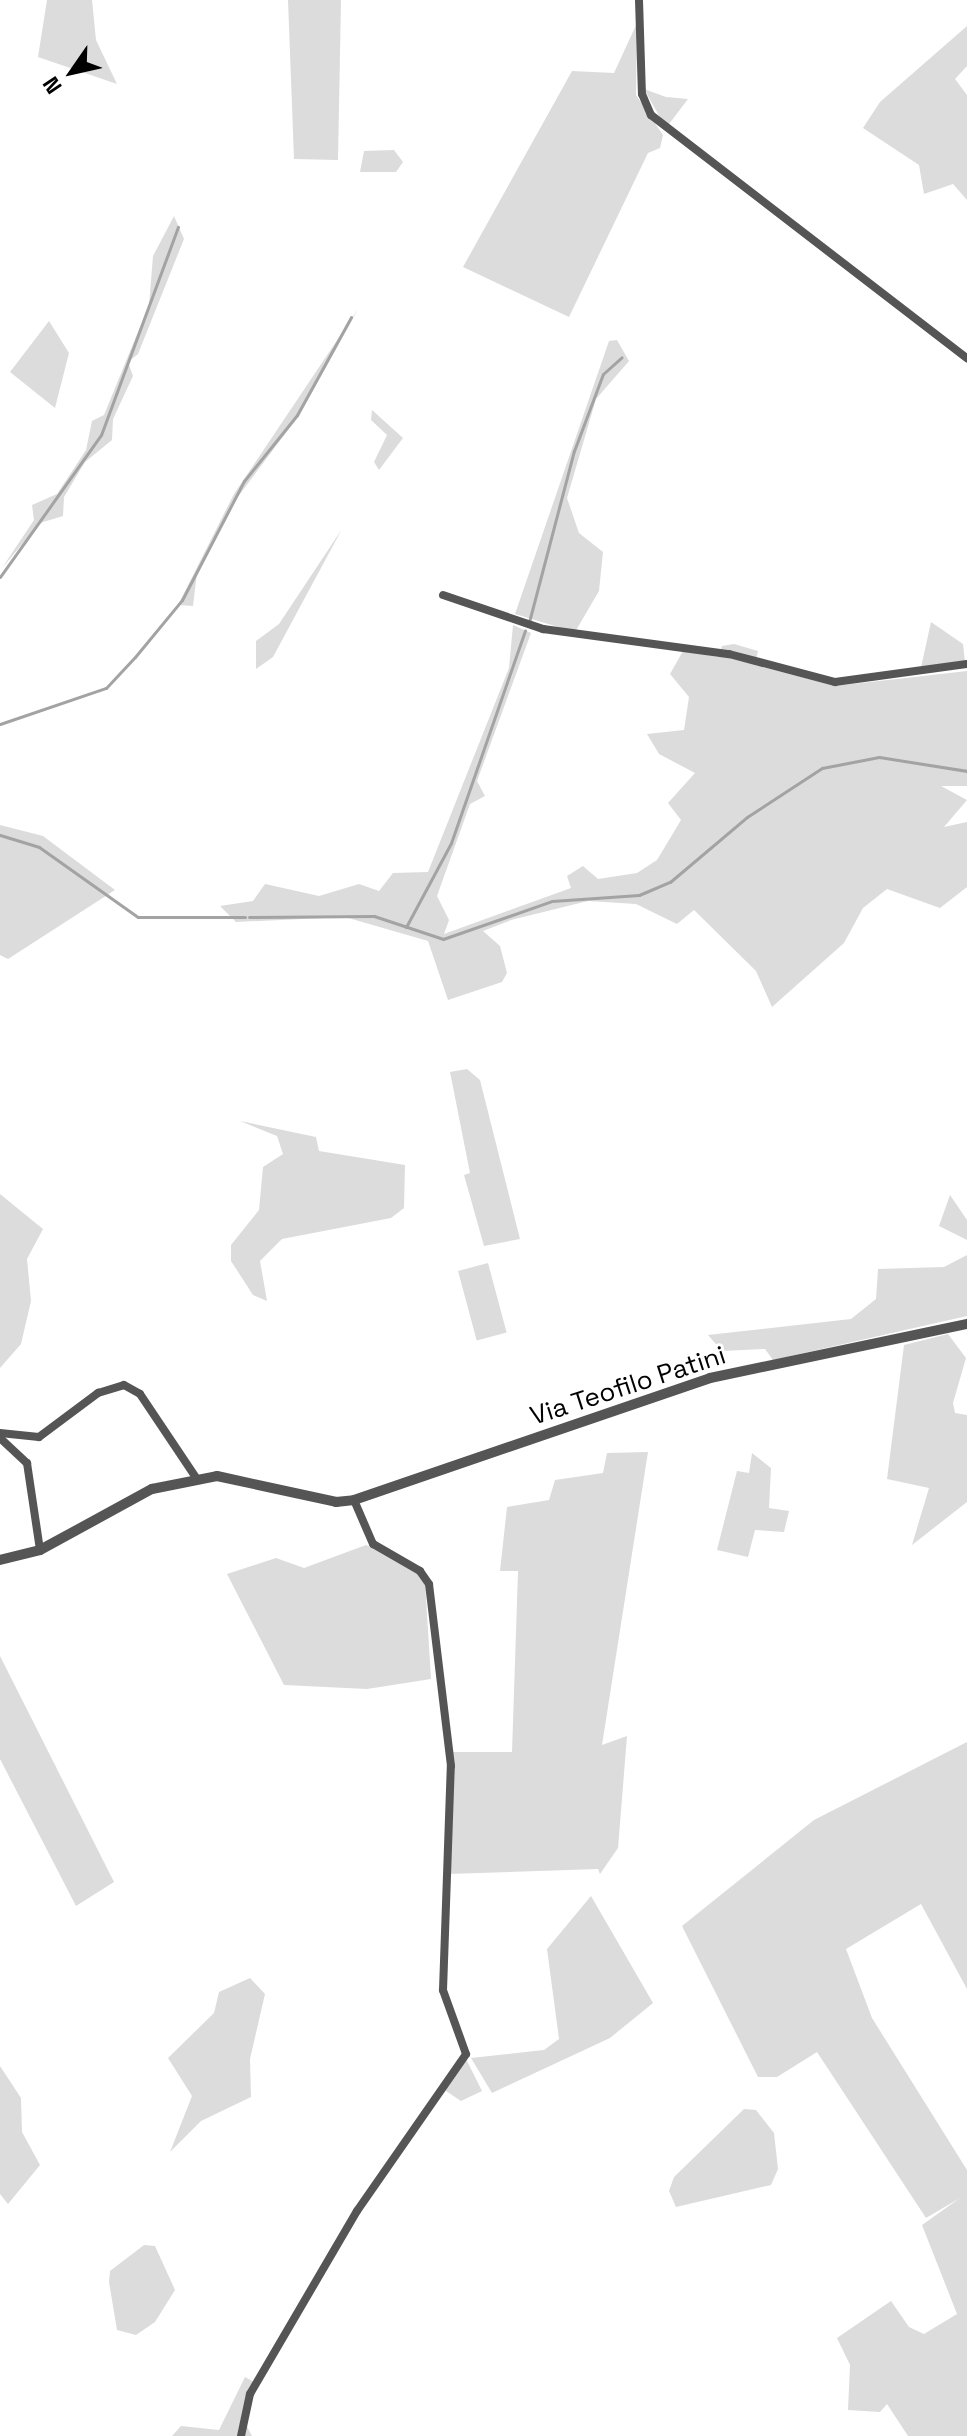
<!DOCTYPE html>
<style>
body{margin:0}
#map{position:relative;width:967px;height:2436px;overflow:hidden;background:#fff;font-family:"Space Grotesk",sans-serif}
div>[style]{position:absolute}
.green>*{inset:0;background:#dcdcdc;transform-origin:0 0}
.stream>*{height:3px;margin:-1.5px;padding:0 1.5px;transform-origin:1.5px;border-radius:1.5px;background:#a3a3a3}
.minor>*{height:8px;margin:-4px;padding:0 4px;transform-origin:4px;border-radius:4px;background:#555}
.tertiary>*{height:10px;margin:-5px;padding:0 5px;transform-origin:5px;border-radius:5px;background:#555}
span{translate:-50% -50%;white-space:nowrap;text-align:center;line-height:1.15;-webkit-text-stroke:6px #fff;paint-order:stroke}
.street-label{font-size:26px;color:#000}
.north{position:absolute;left:32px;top:32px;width:80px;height:80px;-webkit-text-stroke:6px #fff;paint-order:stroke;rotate:236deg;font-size:22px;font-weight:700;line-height:32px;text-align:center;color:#000}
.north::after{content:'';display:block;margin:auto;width:28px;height:36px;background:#000;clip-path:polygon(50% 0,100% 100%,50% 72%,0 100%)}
</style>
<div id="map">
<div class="green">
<div style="clip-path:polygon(47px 0,92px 0,96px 40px,117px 84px,38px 57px)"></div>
<div style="clip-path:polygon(288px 0,341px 0,338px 160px,294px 159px)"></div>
<div style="clip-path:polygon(637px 23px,636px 95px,663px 135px,660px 148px,648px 153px,569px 317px,463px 267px,572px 71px,614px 73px)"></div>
<div style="clip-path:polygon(967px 26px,967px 66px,955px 79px,967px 95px,967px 200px,953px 184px,924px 194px,919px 165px,863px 128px,880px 102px)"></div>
<div style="clip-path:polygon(644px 89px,666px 97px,688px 99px,666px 128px)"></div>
<div style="clip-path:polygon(394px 150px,403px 162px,396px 172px,360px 172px,364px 151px)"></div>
<div style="clip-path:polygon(174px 216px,184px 239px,138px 354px,128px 362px,133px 376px,113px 419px,112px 440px,85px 462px,64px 497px,63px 516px,40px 523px,2px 568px,34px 520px,32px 505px,57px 494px,86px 450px,92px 421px,104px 415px,149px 305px,153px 256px)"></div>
<div style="clip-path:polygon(358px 309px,300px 414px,237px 498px,197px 573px,193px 606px,178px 605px,234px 494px)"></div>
<div style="clip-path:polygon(49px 321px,69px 353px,55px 408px,10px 372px)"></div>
<div style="clip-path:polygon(617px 340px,629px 361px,596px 399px,567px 498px,579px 533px,603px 552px,599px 591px,575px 632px,515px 614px,609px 341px)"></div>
<div style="clip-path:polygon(372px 410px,403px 438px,379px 470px,374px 462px,387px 435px,371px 420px)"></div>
<div style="clip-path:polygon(342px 529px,273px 657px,256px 669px,256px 641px,279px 624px)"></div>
<div style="clip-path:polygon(931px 622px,963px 644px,965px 662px,920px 672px)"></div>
<div style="clip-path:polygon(513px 625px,531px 633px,477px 781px,485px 796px,470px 804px,437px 896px,449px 920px,444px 934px,571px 888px,567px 876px,583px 866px,598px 879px,637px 873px,657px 860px,681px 820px,668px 803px,695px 773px,659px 754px,647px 734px,684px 730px,689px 697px,670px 674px,683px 651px,718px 657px,722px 646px,734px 644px,758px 651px,755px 665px,835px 686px,967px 671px,967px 786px,941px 786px,967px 800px,944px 827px,967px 822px,967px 887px,940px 908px,887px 889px,863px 908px,844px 943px,772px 1007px,756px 971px,694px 910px,677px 924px,636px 904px,588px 901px,511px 920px,483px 931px,500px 946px,507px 973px,502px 982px,448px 1000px,428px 941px,345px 917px,236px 922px,220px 906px,253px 901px,265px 884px,319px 896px,359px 884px,379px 891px,393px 873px,428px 872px,509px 668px)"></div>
<div style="clip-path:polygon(0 825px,43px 836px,115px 890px,8px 959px,0 955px)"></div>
<div style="clip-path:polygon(467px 1069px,480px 1080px,520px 1239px,484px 1246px,464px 1175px,470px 1173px,450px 1072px)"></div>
<div style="clip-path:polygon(240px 1121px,316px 1137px,319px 1151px,405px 1165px,404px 1208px,391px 1218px,282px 1239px,260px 1261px,267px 1301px,253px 1295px,231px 1261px,231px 1245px,259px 1210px,263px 1167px,283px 1154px,277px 1136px)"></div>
<div style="clip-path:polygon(0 1194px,43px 1229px,27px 1259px,31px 1301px,21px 1344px,0 1368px)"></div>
<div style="clip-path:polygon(950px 1195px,967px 1220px,967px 1240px,939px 1226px)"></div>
<div style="clip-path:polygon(967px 1255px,967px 1316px,773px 1360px,765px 1349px,722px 1351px,708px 1335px,851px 1319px,876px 1299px,878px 1269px,944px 1267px)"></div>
<div style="left:488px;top:1263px;width:72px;height:31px;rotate:75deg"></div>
<div style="clip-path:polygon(948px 1334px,966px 1358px,953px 1403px,955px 1413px,967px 1415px,967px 1502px,912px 1545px,929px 1488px,887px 1479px,904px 1345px)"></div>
<div style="clip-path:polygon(648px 1452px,602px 1745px,627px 1736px,618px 1848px,600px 1874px,598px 1869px,448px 1874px,451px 1752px,512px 1752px,518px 1571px,500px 1571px,507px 1507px,549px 1500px,555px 1480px,603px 1473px,607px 1453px)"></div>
<div style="clip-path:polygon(752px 1453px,771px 1468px,769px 1508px,789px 1511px,784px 1532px,755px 1530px,748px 1557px,717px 1550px,737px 1471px,749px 1473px)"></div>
<div style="clip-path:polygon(366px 1545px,408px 1564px,425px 1582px,431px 1679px,367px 1689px,284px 1685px,227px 1574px,276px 1558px,304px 1568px)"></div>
<div style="clip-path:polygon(0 1656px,114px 1882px,76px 1906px,0 1759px)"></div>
<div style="clip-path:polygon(967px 1742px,967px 1989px,921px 1904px,846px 1949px,872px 2018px,967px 2170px,967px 2436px,908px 2436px,887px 2404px,880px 2412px,848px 2410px,850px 2365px,837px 2338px,891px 2301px,909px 2327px,924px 2334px,957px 2314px,922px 2225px,960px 2198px,926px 2218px,817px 2052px,777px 2077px,758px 2077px,682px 1926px,814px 1820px)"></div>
<div style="clip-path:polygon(591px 1896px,653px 2003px,610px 2038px,492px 2093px,471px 2058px,544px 2050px,559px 2039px,547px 1949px)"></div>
<div style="clip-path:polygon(250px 1978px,265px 1994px,250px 2059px,251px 2097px,201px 2121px,170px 2152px,192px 2096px,168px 2058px,214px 2013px,219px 1992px)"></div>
<div style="clip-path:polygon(466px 2059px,482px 2091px,461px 2101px,443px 2089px)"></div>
<div style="clip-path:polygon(0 2066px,21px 2098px,22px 2132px,40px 2165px,8px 2204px,0 2194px)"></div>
<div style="clip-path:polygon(744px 2109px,756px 2110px,774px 2133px,778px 2169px,771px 2185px,676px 2207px,669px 2191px,674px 2177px)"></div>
<div style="clip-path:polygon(144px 2245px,155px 2246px,175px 2290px,155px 2322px,136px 2335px,117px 2330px,109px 2282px,110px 2271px)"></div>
<div style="clip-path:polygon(245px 2377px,254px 2382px,244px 2421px,252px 2436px,172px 2436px,181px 2426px,219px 2430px)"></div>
</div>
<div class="stream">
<div style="left:0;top:577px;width:174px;rotate:-54.6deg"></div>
<div style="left:101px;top:435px;width:222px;rotate:-69.7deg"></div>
<div style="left:529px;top:622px;width:177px;rotate:-75.3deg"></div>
<div style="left:574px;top:451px;width:82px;rotate:-69.4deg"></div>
<div style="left:603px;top:374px;width:25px;rotate:-42deg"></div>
<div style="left:0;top:724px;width:112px;rotate:-18.8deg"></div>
<div style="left:106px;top:688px;width:42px;rotate:-46.9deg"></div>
<div style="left:135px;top:657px;width:74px;rotate:-50.5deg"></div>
<div style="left:182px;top:600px;width:134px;rotate:-62.5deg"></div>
<div style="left:244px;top:481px;width:85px;rotate:-51.2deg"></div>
<div style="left:297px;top:415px;width:112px;rotate:-61.1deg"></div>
<div style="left:0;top:835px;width:41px;rotate:17.1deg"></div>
<div style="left:39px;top:847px;width:121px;rotate:35.3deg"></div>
<div style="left:138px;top:917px;width:107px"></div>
<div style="left:249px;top:917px;width:125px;rotate:-0.5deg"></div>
<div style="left:374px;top:916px;width:73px;rotate:18.4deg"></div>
<div style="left:443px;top:939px;width:115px;rotate:-19.2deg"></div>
<div style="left:552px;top:901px;width:87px;rotate:-3.9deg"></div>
<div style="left:639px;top:895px;width:34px;rotate:-23deg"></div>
<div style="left:670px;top:882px;width:101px;rotate:-40.2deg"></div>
<div style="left:747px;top:817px;width:90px;rotate:-33.2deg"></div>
<div style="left:822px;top:768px;width:58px;rotate:-10.9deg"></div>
<div style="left:879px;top:757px;width:89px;rotate:9deg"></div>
<div style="left:406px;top:927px;width:95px;rotate:-61.8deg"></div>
<div style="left:451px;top:843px;width:225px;rotate:-70.8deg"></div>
</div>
<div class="minor">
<div style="left:639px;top:0;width:94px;rotate:88.2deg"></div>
<div style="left:642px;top:94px;width:23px;rotate:67deg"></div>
<div style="left:651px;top:115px;width:399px;rotate:37.6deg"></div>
<div style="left:443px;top:595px;width:106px;rotate:18.8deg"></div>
<div style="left:543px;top:629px;width:188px;rotate:7.7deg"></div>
<div style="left:729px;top:654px;width:110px;rotate:14.8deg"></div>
<div style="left:835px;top:682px;width:133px;rotate:-7.8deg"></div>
<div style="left:0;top:1433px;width:39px;rotate:6deg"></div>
<div style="left:39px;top:1437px;width:74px;rotate:-36.7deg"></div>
<div style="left:98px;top:1393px;width:27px;rotate:-17deg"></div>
<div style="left:124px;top:1385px;width:18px;rotate:29deg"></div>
<div style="left:140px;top:1394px;width:102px;rotate:56.2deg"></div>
<div style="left:0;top:1438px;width:37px;rotate:43deg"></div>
<div style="left:27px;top:1463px;width:88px;rotate:81.5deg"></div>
<div style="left:241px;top:2436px;width:43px;rotate:-77.9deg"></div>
<div style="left:250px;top:2394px;width:212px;rotate:-59.7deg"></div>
<div style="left:357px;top:2211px;width:191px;rotate:-55.2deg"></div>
<div style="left:466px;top:2054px;width:68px;rotate:-109.8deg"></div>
<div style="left:443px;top:1990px;width:224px;rotate:-88deg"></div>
<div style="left:451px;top:1766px;width:183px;rotate:-96.9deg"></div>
<div style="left:429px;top:1584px;width:16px;rotate:-125deg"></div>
<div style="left:420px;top:1571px;width:54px;rotate:-150.1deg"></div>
<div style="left:373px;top:1544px;width:48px;rotate:-113.4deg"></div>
</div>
<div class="tertiary">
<div style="left:0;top:1560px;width:41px;rotate:-14deg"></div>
<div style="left:40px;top:1550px;width:128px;rotate:-28.6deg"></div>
<div style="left:152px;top:1489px;width:66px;rotate:-11.3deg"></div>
<div style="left:217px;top:1476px;width:122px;rotate:12.3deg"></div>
<div style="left:336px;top:1502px;width:18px;rotate:-6deg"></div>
<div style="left:354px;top:1500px;width:376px;rotate:-18.9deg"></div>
<div style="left:710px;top:1378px;width:263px;rotate:-11.9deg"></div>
</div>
<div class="street-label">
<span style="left:628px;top:1386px;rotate:-18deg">Via Teofilo Patini</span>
</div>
<div class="north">N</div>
</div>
